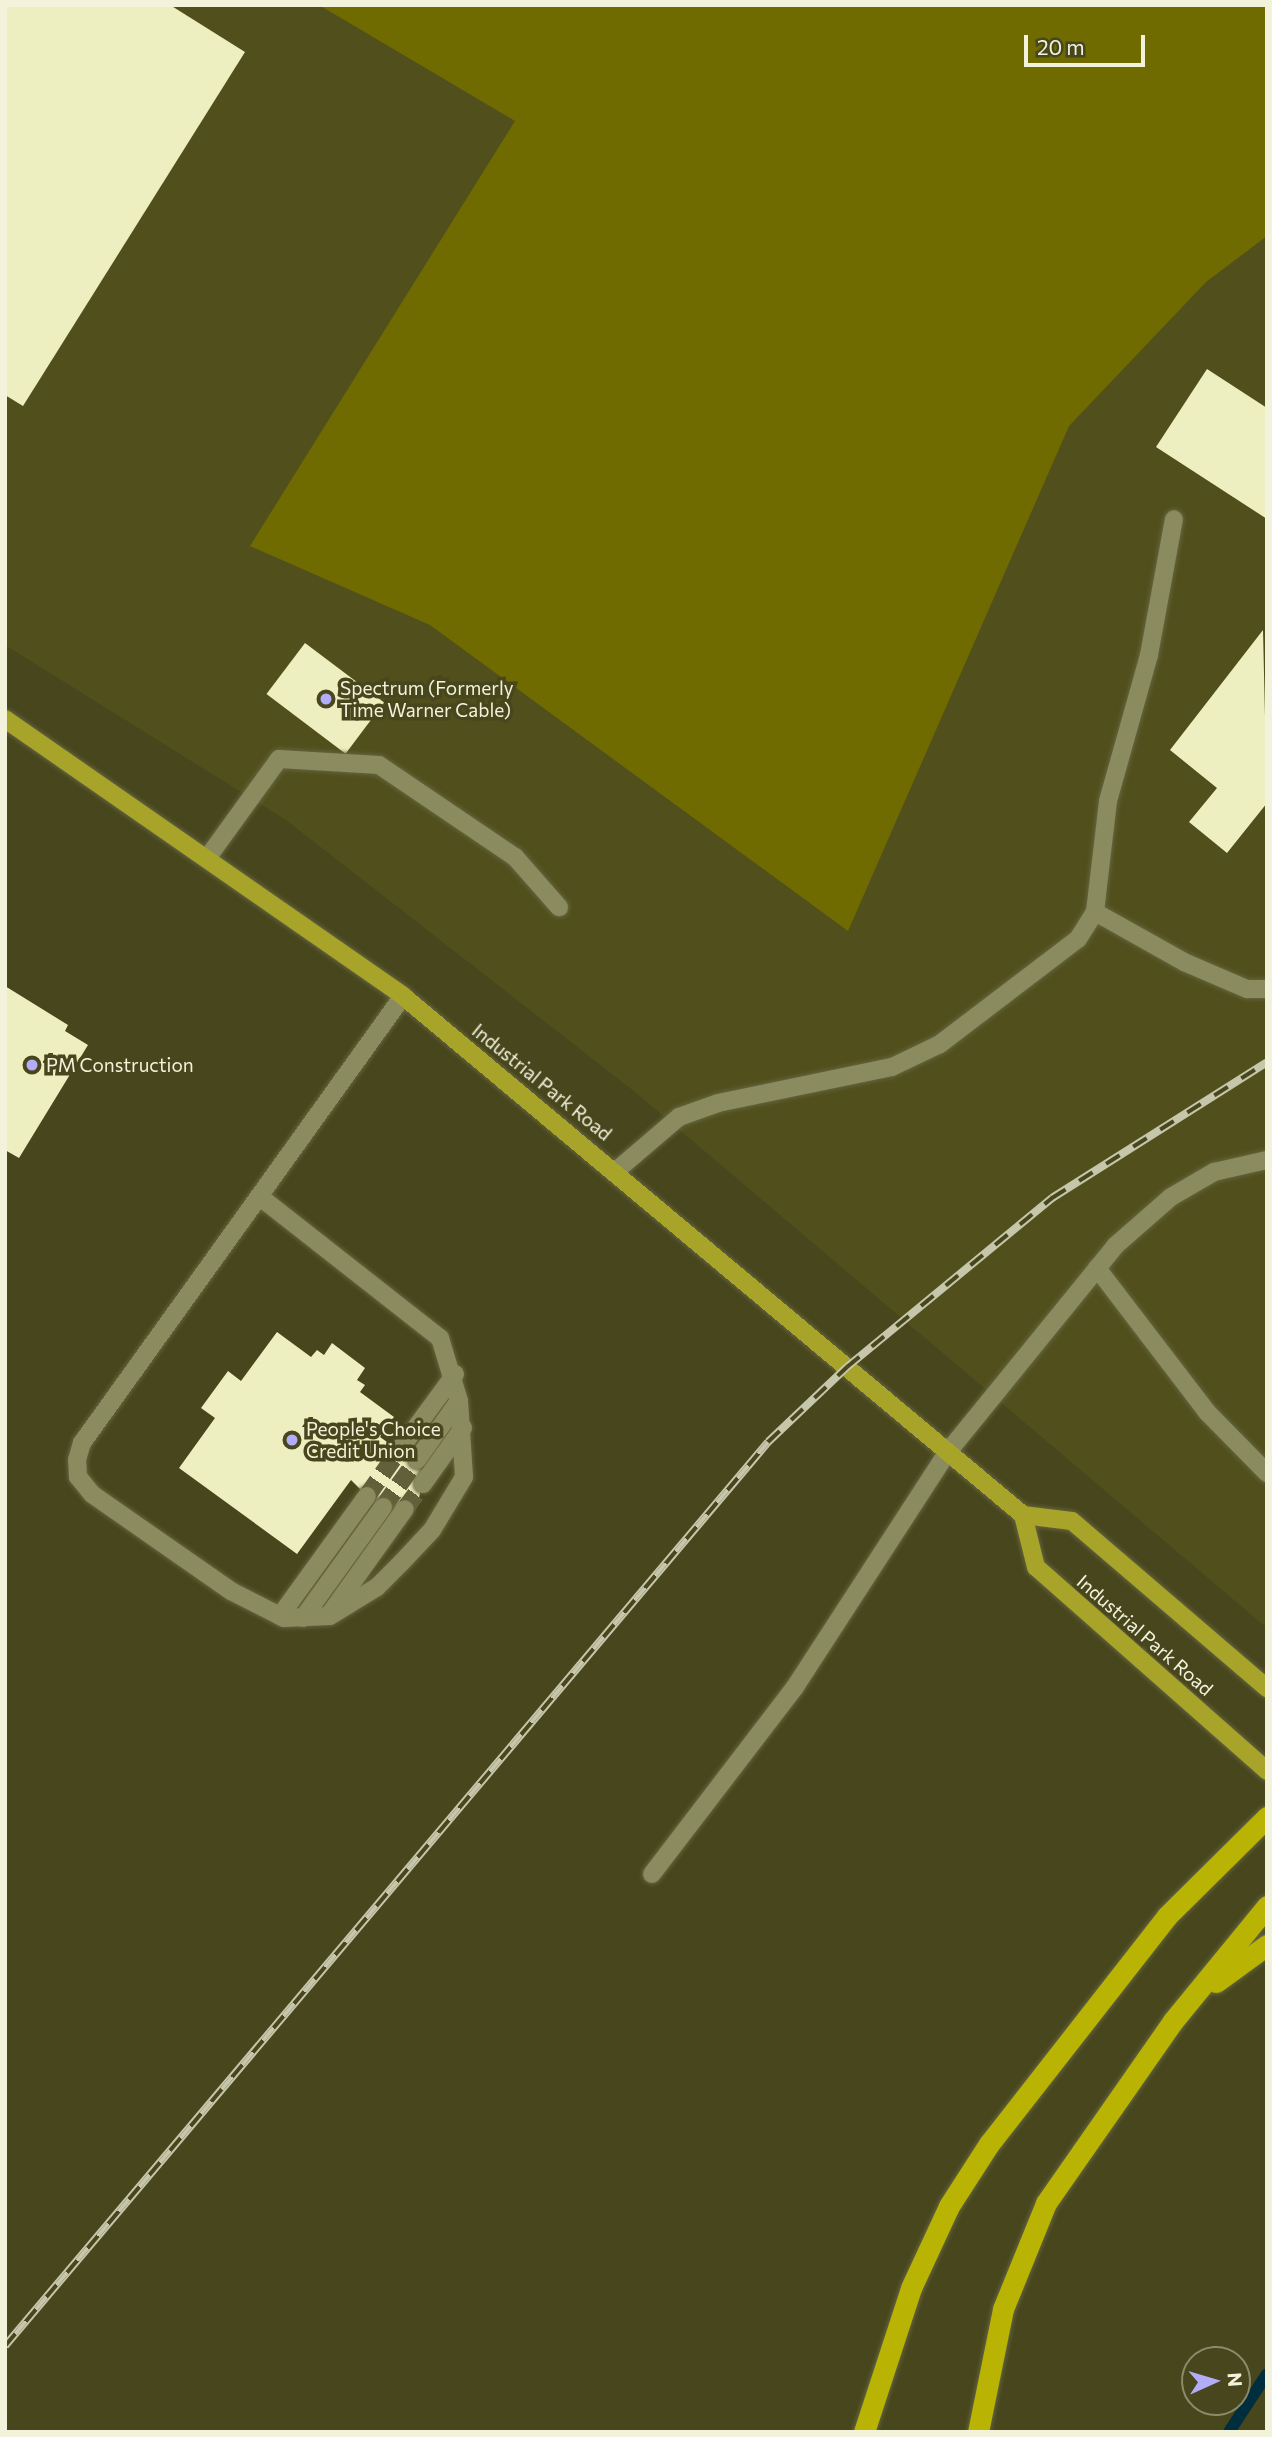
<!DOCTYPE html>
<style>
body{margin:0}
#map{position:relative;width:1272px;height:2437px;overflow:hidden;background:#47461d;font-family:Commissioner,sans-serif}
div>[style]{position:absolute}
.built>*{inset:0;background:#51501d}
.green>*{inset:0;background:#6f6b00}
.stream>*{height:12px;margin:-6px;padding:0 6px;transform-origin:6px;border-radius:6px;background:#002e3f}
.building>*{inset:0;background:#eeefc0;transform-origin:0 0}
.minor-tunnel>*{height:18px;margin-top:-9px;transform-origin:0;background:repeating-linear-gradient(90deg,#61603a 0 18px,transparent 0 27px)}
.roads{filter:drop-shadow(0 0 2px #65643e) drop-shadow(0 0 2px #65643e)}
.minor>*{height:18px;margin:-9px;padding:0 9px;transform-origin:9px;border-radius:9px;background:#8b8b60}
.major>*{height:18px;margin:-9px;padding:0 9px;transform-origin:9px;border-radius:9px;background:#a7a429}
.highway>*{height:21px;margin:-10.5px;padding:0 10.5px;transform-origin:10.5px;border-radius:10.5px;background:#b9b404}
.rail>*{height:8px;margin-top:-4px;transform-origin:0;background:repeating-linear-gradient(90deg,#47461d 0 16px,#c6c6aa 0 32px);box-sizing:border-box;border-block:2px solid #c6c6aa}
.dots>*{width:19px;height:19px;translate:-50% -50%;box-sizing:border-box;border:4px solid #47461d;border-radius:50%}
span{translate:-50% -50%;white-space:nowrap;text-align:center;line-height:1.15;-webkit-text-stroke:7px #47461d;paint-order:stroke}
.poi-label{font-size:19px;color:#f3f3dc}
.left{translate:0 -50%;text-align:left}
.street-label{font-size:19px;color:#f3f3dc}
.frame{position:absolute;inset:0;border:7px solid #f3f3dc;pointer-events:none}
.north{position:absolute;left:1181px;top:2346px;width:70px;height:70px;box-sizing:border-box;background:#47461d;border:2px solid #8c8b69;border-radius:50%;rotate:86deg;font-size:19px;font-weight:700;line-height:28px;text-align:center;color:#f3f3dc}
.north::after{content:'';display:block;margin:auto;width:24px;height:32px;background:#b3adf9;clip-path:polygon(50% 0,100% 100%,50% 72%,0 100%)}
.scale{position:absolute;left:1024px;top:35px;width:121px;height:32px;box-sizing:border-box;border:4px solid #f3f3dc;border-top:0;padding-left:9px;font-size:21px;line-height:24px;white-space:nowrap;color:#f3f3dc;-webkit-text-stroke:5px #47461d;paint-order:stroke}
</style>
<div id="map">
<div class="built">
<div style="clip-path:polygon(5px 5px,1267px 5px,1267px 1628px,635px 1092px,286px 820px,5px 645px)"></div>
</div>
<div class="green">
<div style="clip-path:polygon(319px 5px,1267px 5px,1267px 236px,1206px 282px,1069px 426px,848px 931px,430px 625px,250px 546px,515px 121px)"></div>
</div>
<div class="stream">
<div style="left:1229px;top:2432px;width:69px;rotate:-56.8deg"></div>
</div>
<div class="building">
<div style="clip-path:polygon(5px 5px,170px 5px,245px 52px,23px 406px,5px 395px)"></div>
<div style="clip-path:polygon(1207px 369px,1267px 408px,1267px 519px,1156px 447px)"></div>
<div style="clip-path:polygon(1263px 630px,1267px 803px,1227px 853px,1189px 822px,1217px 788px,1170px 750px)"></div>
<div style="left:305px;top:643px;width:99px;height:64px;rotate:37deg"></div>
<div style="clip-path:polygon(5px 986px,68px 1025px,65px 1031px,88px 1045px,19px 1158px,5px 1150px)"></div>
<div style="clip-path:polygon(277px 1332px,311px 1357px,317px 1350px,324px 1355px,332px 1343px,365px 1368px,357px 1380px,365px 1385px,360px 1392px,394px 1417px,380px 1437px,425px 1469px,419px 1498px,399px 1513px,374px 1503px,351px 1480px,297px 1554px,179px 1468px,215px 1418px,201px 1408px,228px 1371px,241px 1381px)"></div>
</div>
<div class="minor-tunnel">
<div style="left:367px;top:1496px;width:57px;rotate:-54.9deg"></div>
<div style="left:383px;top:1507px;width:58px;rotate:-54.1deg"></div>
<div style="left:405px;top:1509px;width:31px;rotate:-54deg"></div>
</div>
<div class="roads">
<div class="minor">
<div style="left:208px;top:857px;width:121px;rotate:-54.1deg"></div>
<div style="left:279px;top:759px;width:100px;rotate:3.4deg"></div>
<div style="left:379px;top:765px;width:164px;rotate:34.1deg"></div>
<div style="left:515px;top:857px;width:67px;rotate:48.7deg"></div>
<div style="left:1095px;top:912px;width:102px;rotate:29.3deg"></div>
<div style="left:1184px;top:962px;width:69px;rotate:23.2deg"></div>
<div style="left:1247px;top:989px;width:20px"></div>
<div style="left:617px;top:1170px;width:82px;rotate:-40.5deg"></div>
<div style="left:679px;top:1117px;width:41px;rotate:-19.7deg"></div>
<div style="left:718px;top:1103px;width:178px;rotate:-11.7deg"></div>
<div style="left:892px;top:1067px;width:53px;rotate:-25.6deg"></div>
<div style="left:940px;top:1044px;width:173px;rotate:-37.3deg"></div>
<div style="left:1078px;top:939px;width:32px;rotate:-58deg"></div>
<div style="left:1095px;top:912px;width:112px;rotate:-83.3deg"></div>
<div style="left:1108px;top:801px;width:152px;rotate:-74.3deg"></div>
<div style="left:1149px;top:655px;width:138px;rotate:-79.6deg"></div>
<div style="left:260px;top:1197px;width:229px;rotate:38.1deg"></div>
<div style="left:440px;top:1338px;width:66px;rotate:73.2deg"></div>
<div style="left:459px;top:1401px;width:76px;rotate:86.2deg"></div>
<div style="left:464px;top:1477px;width:62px;rotate:121.1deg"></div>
<div style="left:432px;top:1530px;width:45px;rotate:133.2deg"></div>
<div style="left:401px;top:1563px;width:34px;rotate:135deg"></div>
<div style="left:377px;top:1587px;width:55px;rotate:148.3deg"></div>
<div style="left:330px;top:1616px;width:46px;rotate:177.5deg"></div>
<div style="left:284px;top:1618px;width:59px;rotate:-153deg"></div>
<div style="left:231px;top:1591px;width:169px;rotate:-145.1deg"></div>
<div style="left:92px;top:1494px;width:22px;rotate:-129deg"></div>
<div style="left:78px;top:1477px;width:17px;rotate:-93deg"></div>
<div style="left:77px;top:1460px;width:18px;rotate:-74deg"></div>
<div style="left:82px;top:1443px;width:550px;rotate:-54.32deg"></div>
<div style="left:1097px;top:1268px;width:181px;rotate:52.6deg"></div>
<div style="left:1207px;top:1412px;width:86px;rotate:45.5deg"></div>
<div style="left:400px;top:1449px;width:93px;rotate:-53.7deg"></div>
<div style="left:417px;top:1460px;width:72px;rotate:-54.6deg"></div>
<div style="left:423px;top:1484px;width:69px;rotate:-54.5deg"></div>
<div style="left:329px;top:1615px;width:130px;rotate:-54.4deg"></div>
<div style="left:280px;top:1616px;width:148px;rotate:-54.1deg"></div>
<div style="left:303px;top:1618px;width:137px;rotate:-54.2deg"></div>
<div style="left:652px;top:1874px;width:235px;rotate:-52.6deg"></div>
<div style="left:795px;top:1687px;width:279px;rotate:-57deg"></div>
<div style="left:947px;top:1453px;width:267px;rotate:-50.9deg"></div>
<div style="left:1115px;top:1246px;width:74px;rotate:-41.2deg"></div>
<div style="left:1171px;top:1197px;width:50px;rotate:-30.2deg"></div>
<div style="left:1214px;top:1172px;width:54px;rotate:-12.8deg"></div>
</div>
<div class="major">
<div style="left:5px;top:719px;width:485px;rotate:34.8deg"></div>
<div style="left:403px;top:996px;width:809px;rotate:39.93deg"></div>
<div style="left:1023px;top:1515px;width:49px;rotate:7deg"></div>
<div style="left:1072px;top:1521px;width:257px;rotate:40.6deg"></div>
<div style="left:1023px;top:1515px;width:54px;rotate:76deg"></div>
<div style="left:1036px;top:1567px;width:308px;rotate:41.4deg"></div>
</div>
<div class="highway">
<div style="left:1216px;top:1982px;width:63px;rotate:-36deg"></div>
<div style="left:864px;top:2432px;width:151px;rotate:-71.9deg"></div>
<div style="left:911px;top:2288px;width:90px;rotate:-65.1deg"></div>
<div style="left:949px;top:2206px;width:74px;rotate:-57.2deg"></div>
<div style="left:989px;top:2144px;width:289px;rotate:-52deg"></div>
<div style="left:1167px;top:1916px;width:141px;rotate:-44.7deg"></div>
<div style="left:978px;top:2432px;width:126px;rotate:-78.5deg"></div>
<div style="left:1003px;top:2309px;width:114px;rotate:-67.9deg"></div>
<div style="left:1046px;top:2203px;width:222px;rotate:-55.1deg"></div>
<div style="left:1173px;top:2021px;width:149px;rotate:-50.7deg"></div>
</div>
</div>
<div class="rail">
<div style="left:5px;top:2346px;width:1183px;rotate:-49.83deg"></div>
<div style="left:768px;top:1442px;width:109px;rotate:-43.5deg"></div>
<div style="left:847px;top:1367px;width:266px;rotate:-39.5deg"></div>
<div style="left:1052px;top:1198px;width:254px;rotate:-32.3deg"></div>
</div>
<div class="dots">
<div style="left:326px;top:699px;background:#b3adf9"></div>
<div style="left:32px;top:1065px;background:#b3adf9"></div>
<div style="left:292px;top:1440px;background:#b3adf9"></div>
</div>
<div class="poi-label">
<span class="left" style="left:340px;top:699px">Spectrum (Formerly<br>Time Warner Cable)</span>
<span class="left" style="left:46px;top:1065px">PM Construction</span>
<span class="left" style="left:306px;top:1440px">People's Choice<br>Credit Union</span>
</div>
<div class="street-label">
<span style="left:542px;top:1082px;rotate:39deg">Industrial Park Road</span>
<span style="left:1145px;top:1635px;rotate:41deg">Industrial Park Road</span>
</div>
<div class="frame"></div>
<div class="north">N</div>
<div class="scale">20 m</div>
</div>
